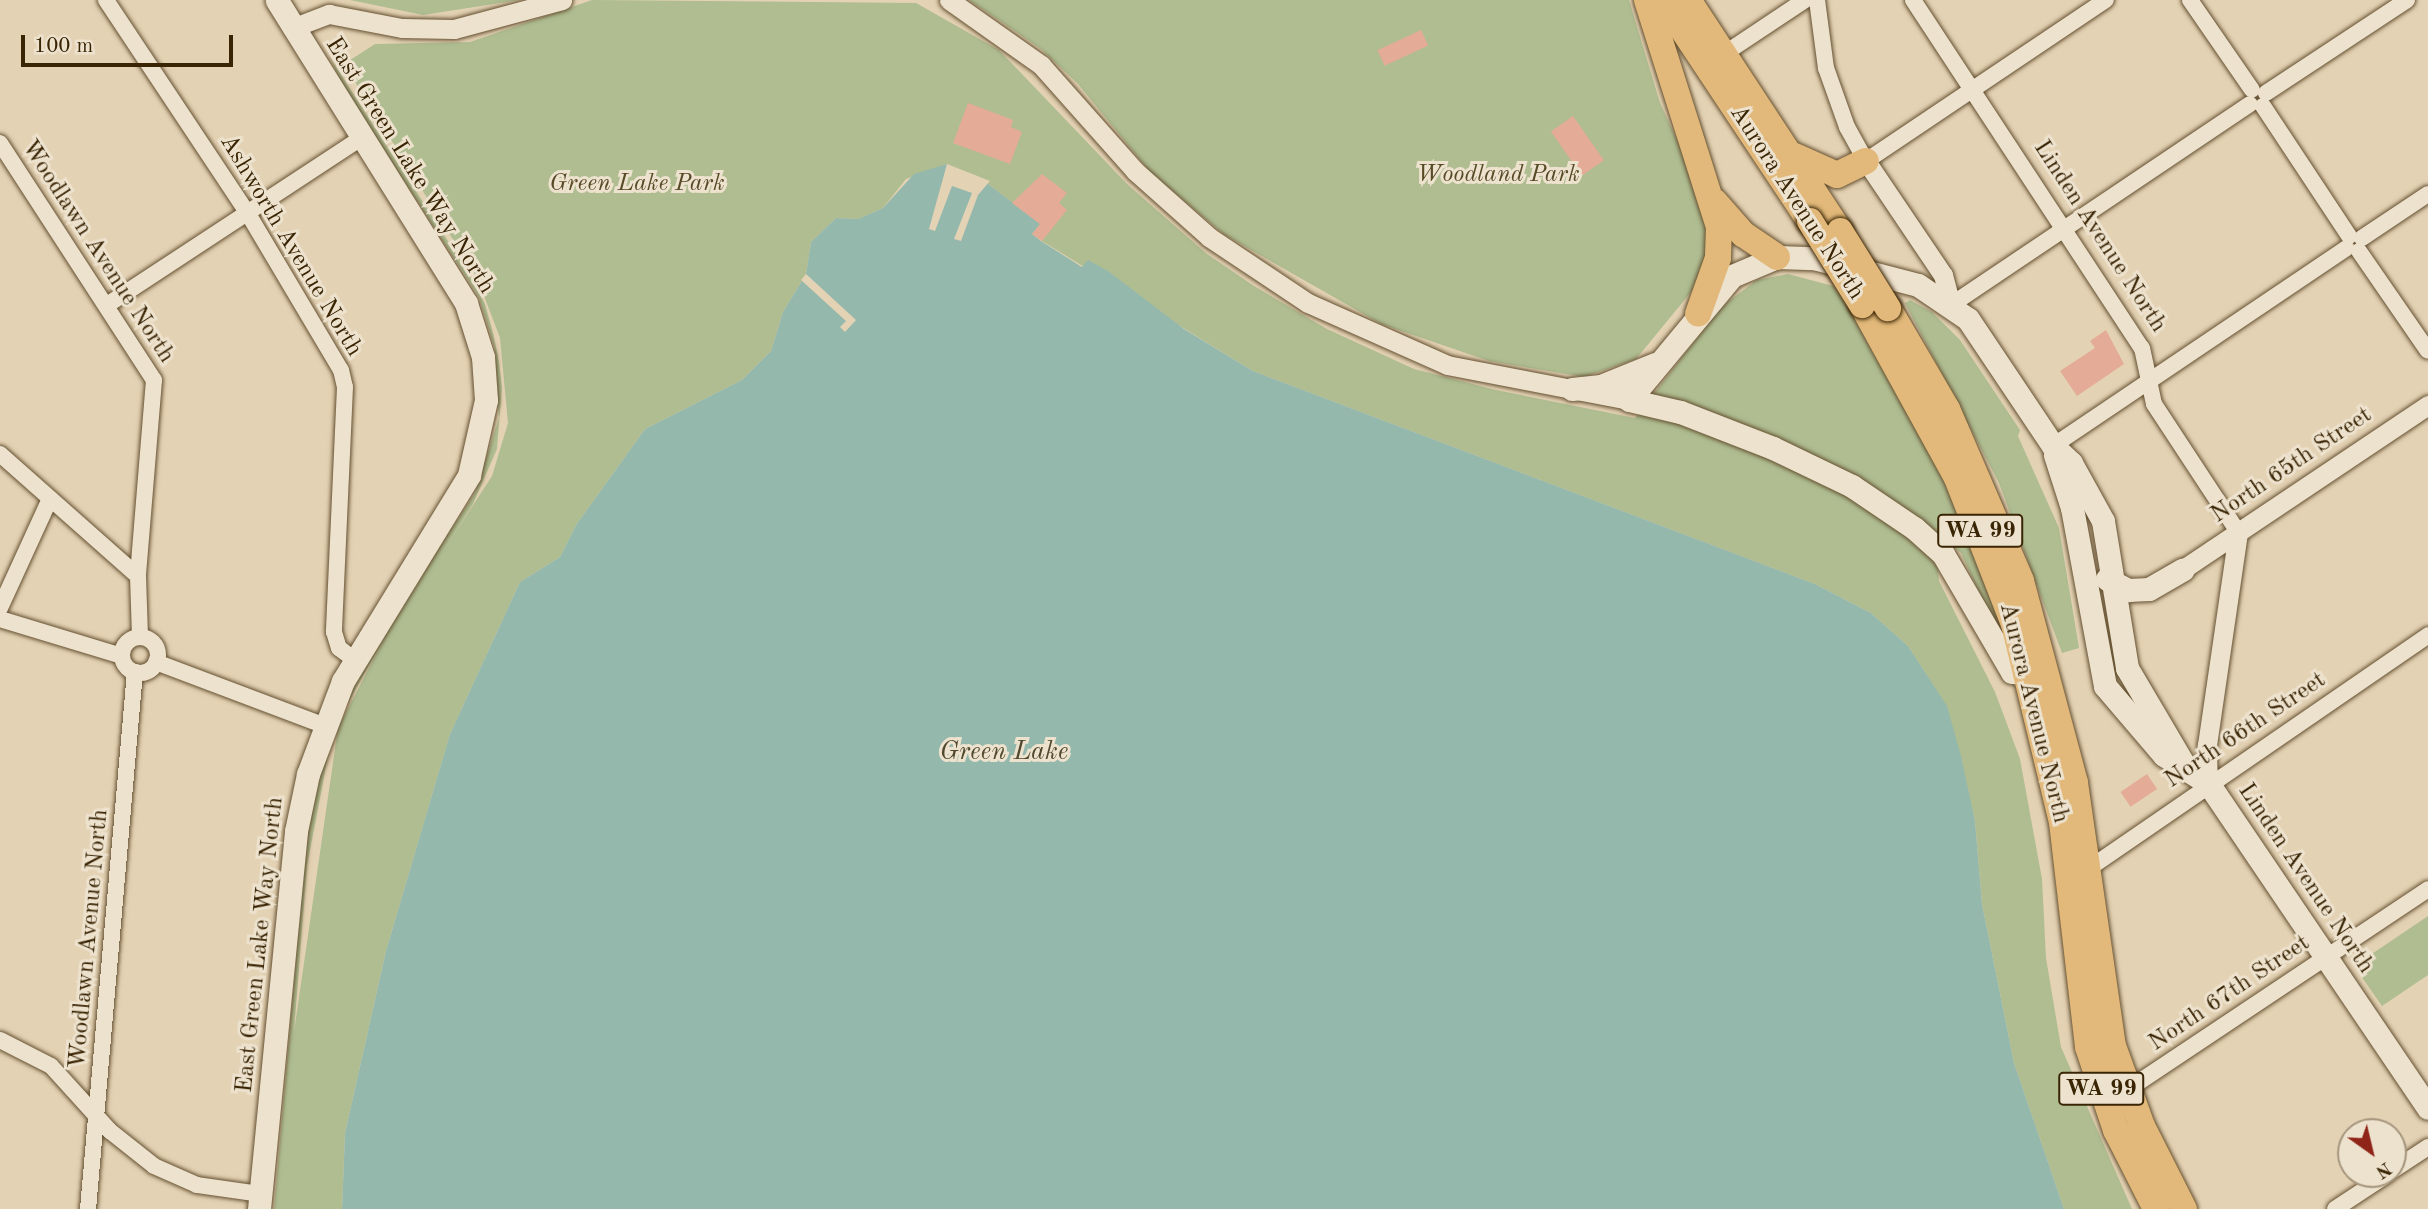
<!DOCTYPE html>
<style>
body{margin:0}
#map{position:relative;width:2428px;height:1209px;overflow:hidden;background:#e4d2b4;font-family:"Old Standard TT",serif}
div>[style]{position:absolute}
.green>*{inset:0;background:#afbd91}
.water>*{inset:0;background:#95b8ad}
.pier>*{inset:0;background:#e4d2b4}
.building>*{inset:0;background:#e4ab97;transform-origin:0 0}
.roads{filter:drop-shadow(0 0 2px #645030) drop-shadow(0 0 2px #645030)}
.minor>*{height:16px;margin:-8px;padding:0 8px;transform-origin:8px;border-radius:8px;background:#ede2ce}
.minor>.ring{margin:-8px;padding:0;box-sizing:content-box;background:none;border:16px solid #ede2ce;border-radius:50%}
.tertiary>*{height:19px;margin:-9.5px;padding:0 9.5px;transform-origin:9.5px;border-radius:9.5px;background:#ede2ce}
.secondary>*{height:23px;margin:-11.5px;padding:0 11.5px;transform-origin:11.5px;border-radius:11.5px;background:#ede2ce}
.trunk>*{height:26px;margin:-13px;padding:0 13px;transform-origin:13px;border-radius:13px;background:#e2b97a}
.bridges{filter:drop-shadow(0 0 2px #392404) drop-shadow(0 0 2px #392404)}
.trunk-bridge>*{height:26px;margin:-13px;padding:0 13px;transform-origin:13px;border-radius:13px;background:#e2b97a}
span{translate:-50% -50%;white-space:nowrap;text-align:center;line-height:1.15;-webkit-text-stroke:6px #ede2ce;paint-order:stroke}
.shield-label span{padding:2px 5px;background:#ede2ce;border:2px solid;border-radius:5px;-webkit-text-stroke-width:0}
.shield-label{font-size:23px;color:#392404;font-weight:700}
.street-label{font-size:24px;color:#392404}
.park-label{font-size:24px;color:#564a27;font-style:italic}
.water-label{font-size:26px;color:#50492e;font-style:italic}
.north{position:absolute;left:2337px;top:1118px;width:70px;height:70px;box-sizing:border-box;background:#ede2ce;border:2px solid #a5967d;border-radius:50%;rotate:146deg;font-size:19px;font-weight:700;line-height:28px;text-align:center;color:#392404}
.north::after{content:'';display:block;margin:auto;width:24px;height:32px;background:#8f2418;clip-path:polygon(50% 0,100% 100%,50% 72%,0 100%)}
.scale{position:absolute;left:21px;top:35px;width:212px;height:32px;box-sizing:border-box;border:4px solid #392404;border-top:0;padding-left:9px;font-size:21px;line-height:24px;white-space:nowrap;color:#392404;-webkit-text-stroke:5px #ede2ce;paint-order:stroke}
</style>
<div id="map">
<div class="green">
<div style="clip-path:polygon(350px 0,520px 0,423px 15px)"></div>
<div style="clip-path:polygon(592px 0,916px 3px,999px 50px,1127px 184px,1207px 254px,1254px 286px,1327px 329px,1414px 369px,1496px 390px,1635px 418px,1721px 307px,1757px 280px,1788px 274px,1833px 286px,1867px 335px,1937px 465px,2003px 624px,1995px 627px,1961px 553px,1935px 532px,1939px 581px,1995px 692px,2020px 759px,2042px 879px,2046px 958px,2061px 1047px,2132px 1209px,2064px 1209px,2014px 1063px,1982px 904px,1975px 821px,1947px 707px,1908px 646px,1871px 613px,1815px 584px,1253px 371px,1042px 241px,1032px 234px,1039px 224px,988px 184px,947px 164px,906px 179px,883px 208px,858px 219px,836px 218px,811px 242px,806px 274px,783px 312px,771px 351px,742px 380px,645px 429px,576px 525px,560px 557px,520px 582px,450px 734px,386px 951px,345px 1133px,342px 1209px,274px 1209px,308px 824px,324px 754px,329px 751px,307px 866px,294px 1032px,338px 728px,384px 639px,332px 731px,365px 661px,475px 493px,499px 418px,495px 349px,479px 297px,343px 86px,329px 56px,466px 269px,485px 304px,493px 333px,499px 362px,502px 387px,497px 449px,473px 504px,440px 556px,492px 476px,508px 423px,500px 338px,478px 280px,344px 64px,375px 44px,470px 42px)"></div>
<div style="clip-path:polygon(969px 0,1629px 0,1660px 103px,1698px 185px,1708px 227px,1707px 256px,1696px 286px,1636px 359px,1584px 377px,1489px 361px,1381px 324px,1225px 235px,1151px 173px,1078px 84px,1041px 49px)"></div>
<div style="clip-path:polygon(1910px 300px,1932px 312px,1960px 340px,2020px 430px,2018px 436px,2059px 528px,2079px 648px,2062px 653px,1999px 483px,1905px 303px)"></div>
<div style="clip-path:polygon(2428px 916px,2428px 975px,2382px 1006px,2354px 966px)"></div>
</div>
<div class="water">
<div style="clip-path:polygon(947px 164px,988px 184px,1040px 224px,1032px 234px,1041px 241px,1082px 267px,1088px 260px,1108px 271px,1184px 329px,1253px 371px,1815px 584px,1871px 613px,1908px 646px,1947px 706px,1961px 756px,1975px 821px,1982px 904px,2014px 1063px,2064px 1209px,342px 1209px,345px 1133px,386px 951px,450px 734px,520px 582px,560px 557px,576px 525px,645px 429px,742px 380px,771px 351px,783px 312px,806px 274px,811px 242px,836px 218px,858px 219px,883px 208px,914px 174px)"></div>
</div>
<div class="pier">
<div style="clip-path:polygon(947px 164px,990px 181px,978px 195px,961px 241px,954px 239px,972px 193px,952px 186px,935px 231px,929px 229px)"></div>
<div style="clip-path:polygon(806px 274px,856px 320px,845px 332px,840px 327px,846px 321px,801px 280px)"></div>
</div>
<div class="building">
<div style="left:1421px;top:30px;width:17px;height:48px;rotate:65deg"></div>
<div style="clip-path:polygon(968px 103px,1013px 120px,1011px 127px,1022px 132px,1010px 164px,953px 143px)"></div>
<div style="left:1573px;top:116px;width:54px;height:27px;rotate:55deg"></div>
<div style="clip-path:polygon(1042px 174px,1067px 193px,1059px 203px,1067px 210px,1042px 241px,1032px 234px,1040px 224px,1012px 203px)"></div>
<div style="clip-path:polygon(2106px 330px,2124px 364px,2077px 396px,2060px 371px,2095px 348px,2090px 341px)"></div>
<div style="left:2147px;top:774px;width:18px;height:32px;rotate:56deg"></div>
</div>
<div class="roads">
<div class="minor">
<div style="left:106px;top:0;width:255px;rotate:56.4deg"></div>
<div style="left:247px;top:212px;width:184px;rotate:59.3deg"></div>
<div style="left:341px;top:370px;width:17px;rotate:77deg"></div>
<div style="left:345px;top:387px;width:245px;rotate:92.6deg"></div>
<div style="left:334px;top:632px;width:17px;rotate:73deg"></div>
<div style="left:339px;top:648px;width:20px;rotate:37deg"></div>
<div style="left:1817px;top:0;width:69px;rotate:82.5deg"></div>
<div style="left:1826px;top:68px;width:63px;rotate:70.4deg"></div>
<div style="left:1847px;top:127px;width:39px;rotate:61deg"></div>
<div style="left:1866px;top:161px;width:289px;rotate:-33.9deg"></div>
<div style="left:1913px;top:0;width:417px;rotate:56.7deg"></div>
<div style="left:2142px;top:348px;width:57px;rotate:77.9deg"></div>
<div style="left:2154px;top:404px;width:153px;rotate:56.7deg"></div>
<div style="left:2190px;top:0;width:109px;rotate:55.4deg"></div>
<div style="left:1724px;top:54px;width:97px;rotate:-33.7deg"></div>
<div style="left:2266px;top:93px;width:169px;rotate:-33.4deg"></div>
<div style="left:2263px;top:106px;width:156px;rotate:56.5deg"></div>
<div style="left:0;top:143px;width:283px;rotate:57deg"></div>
<div style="left:154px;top:380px;width:197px;rotate:94.7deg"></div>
<div style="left:138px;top:576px;width:61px;rotate:88.1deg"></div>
<div style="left:2362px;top:238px;width:79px;rotate:-33.7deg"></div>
<div style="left:2359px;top:251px;width:121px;rotate:55.4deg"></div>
<div style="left:107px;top:305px;width:303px;rotate:-33.3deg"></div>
<div style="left:1951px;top:305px;width:360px;rotate:-33.9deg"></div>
<div style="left:2053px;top:446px;width:354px;rotate:-34deg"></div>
<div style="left:0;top:454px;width:184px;rotate:41.5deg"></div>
<div style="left:0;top:608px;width:120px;rotate:-65.4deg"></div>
<div style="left:0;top:619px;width:127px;rotate:16.9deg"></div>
<div class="ring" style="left:122px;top:637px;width:20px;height:20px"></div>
<div style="left:156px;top:662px;width:178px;rotate:20.7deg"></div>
<div style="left:2091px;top:867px;width:409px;rotate:-34.5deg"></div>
<div style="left:0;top:1040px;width:57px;rotate:27deg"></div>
<div style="left:51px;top:1066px;width:88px;rotate:47.8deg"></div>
<div style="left:110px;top:1131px;width:56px;rotate:38.5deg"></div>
<div style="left:154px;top:1166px;width:47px;rotate:23.8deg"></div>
<div style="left:197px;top:1185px;width:64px;rotate:8.1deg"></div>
<div style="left:2127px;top:1090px;width:362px;rotate:-33.7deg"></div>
<div style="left:2393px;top:1170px;width:42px;rotate:-33.3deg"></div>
<div style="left:88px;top:1209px;width:539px;rotate:-85deg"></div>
<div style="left:2335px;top:1209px;width:64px;rotate:-33.4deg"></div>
</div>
<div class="tertiary">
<div style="left:949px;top:0;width:113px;rotate:35.2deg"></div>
<div style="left:1041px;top:65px;width:142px;rotate:48.4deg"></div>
<div style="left:1135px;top:171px;width:99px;rotate:41.7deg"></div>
<div style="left:1209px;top:237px;width:119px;rotate:33.7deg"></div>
<div style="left:1308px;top:303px;width:152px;rotate:24deg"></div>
<div style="left:1447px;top:365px;width:185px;rotate:10.9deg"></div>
<div style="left:292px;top:28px;width:40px;rotate:-21deg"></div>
<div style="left:329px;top:14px;width:74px;rotate:10.9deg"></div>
<div style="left:402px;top:28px;width:52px;rotate:1.1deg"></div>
<div style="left:454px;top:29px;width:112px;rotate:-15deg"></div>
<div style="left:1866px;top:161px;width:138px;rotate:56deg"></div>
<div style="left:1943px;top:275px;width:31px;rotate:75deg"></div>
<div style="left:2183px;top:569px;width:295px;rotate:-33.8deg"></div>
<div style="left:2208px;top:783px;width:38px;rotate:-92deg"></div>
<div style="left:2207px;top:745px;width:215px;rotate:-81.7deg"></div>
</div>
<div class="secondary">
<div style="left:1572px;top:389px;width:29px;rotate:-6deg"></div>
<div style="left:1601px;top:386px;width:58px;rotate:-22.2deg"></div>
<div style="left:2055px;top:455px;width:56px;rotate:72.2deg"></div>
<div style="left:2072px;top:508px;width:181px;rotate:79.5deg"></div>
<div style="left:2105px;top:686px;width:91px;rotate:49.5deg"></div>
<div style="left:2164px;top:755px;width:52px;rotate:32.5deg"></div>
<div style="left:2208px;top:783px;width:392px;rotate:55.9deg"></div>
<div style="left:2107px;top:579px;width:24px;rotate:28deg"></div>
<div style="left:2128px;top:590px;width:21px;rotate:-3deg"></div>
<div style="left:2149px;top:589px;width:39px;rotate:-30deg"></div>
<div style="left:2029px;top:674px;width:17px;rotate:-173deg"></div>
<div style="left:2012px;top:672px;width:137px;rotate:-120.3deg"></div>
<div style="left:1943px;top:554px;width:39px;rotate:-138deg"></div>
<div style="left:1914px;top:528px;width:75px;rotate:-145.9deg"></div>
<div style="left:1852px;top:486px;width:88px;rotate:-154.3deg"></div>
<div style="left:1773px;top:448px;width:100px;rotate:-158.8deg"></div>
<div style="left:1680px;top:412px;width:52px;rotate:-166.8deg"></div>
<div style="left:1629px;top:400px;width:161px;rotate:-50.3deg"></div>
<div style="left:1732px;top:276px;width:49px;rotate:-22.9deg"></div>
<div style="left:1777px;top:257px;width:37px;rotate:2deg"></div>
<div style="left:1814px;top:258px;width:107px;rotate:14.6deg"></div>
<div style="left:1918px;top:285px;width:60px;rotate:34.2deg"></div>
<div style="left:1968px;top:319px;width:153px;rotate:56.2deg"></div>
<div style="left:2053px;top:446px;width:25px;rotate:43deg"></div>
<div style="left:2071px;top:463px;width:66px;rotate:61.1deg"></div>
<div style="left:2103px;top:521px;width:149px;rotate:80.7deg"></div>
<div style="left:2127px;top:668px;width:110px;rotate:59.5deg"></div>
<div style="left:259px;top:1209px;width:380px;rotate:-84.4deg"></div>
<div style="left:296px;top:831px;width:58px;rotate:-78.1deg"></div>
<div style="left:308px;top:774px;width:99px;rotate:-69.4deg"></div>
<div style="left:343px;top:681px;width:241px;rotate:-58.5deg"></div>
<div style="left:469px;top:475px;width:77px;rotate:-77.2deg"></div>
<div style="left:486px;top:400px;width:43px;rotate:-94deg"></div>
<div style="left:483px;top:357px;width:57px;rotate:-107.5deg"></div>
<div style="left:466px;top:303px;width:357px;rotate:-122deg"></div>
</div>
<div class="trunk">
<div style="left:1647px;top:0;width:238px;rotate:72.4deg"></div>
<div style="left:1719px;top:227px;width:31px;rotate:92deg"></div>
<div style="left:1718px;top:258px;width:59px;rotate:109.7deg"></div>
<div style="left:1663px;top:0;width:265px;rotate:56.4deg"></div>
<div style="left:1688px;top:0;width:277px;rotate:56.7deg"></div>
<div style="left:1795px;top:156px;width:46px;rotate:24.3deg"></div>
<div style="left:1837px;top:175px;width:32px;rotate:-26deg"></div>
<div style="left:1715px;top:202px;width:43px;rotate:48.8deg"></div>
<div style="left:1743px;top:234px;width:41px;rotate:34.1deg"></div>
<div style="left:1862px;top:305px;width:197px;rotate:61.2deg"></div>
<div style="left:1957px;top:478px;width:157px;rotate:68.7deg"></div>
<div style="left:2014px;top:624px;width:204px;rotate:76.4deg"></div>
<div style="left:2062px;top:822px;width:226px;rotate:83.4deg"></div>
<div style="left:2088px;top:1047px;width:88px;rotate:71.4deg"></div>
<div style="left:2116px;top:1130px;width:89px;rotate:63.1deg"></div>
<div style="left:1888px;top:308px;width:117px;rotate:59.7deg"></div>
<div style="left:1947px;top:409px;width:187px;rotate:66.7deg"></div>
<div style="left:2021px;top:581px;width:209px;rotate:75deg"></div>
<div style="left:2075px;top:783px;width:266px;rotate:81.8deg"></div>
<div style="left:2113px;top:1046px;width:85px;rotate:70.1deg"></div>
<div style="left:2142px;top:1126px;width:93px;rotate:63.2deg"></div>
</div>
</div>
<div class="bridges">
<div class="trunk-bridge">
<div style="left:1810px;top:221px;width:99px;rotate:58.2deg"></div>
<div style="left:1840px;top:231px;width:91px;rotate:58.1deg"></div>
</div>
</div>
<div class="shield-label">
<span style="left:1980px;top:531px">WA 99</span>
<span style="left:2101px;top:1089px">WA 99</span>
</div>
<div class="street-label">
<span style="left:409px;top:166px;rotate:58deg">East Green Lake Way North</span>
<span style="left:1796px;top:203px;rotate:57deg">Aurora Avenue North</span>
<span style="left:2099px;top:237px;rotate:57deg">Linden Avenue North</span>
<span style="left:290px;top:246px;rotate:59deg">Ashworth Avenue North</span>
<span style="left:97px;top:252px;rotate:57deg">Woodlawn Avenue North</span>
<span style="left:2292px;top:466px;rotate:-34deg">North 65th Street</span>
<span style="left:2033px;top:713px;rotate:76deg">Aurora Avenue North</span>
<span style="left:2246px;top:731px;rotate:-34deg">North 66th Street</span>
<span style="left:2305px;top:879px;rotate:56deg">Linden Avenue North</span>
<span style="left:90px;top:939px;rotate:-85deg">Woodlawn Avenue North</span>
<span style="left:261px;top:945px;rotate:-84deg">East Green Lake Way North</span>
<span style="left:2230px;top:994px;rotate:-34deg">North 67th Street</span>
</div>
<div class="park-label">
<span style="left:1498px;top:176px">Woodland Park</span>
<span style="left:637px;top:185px">Green Lake Park</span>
</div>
<div class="water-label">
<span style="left:1004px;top:753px">Green Lake</span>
</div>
<div class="north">N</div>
<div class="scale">100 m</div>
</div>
